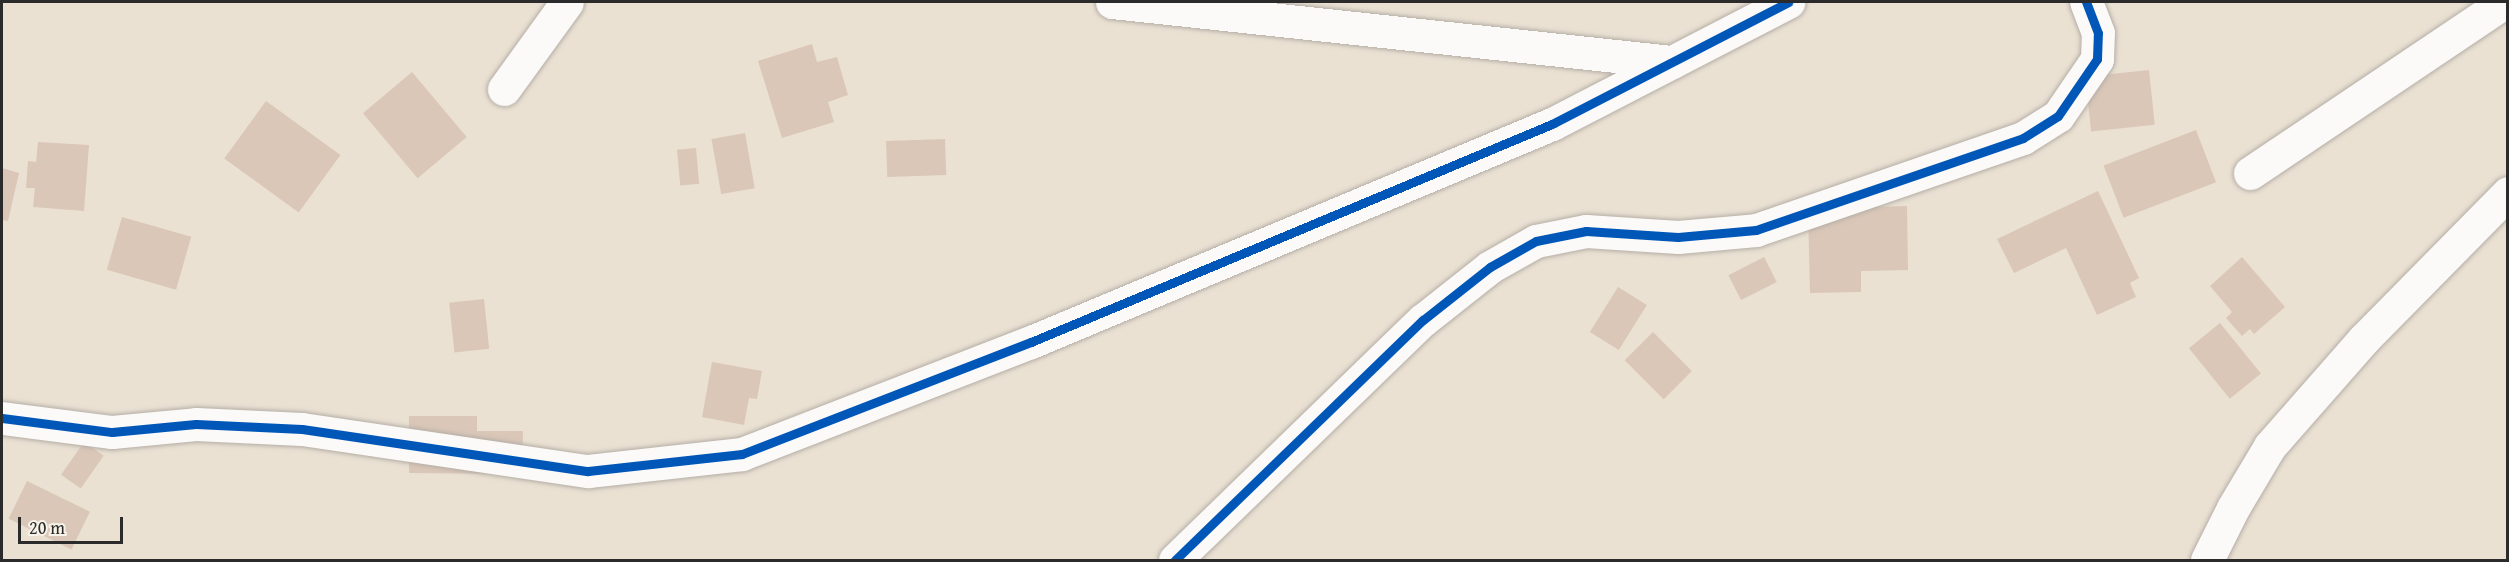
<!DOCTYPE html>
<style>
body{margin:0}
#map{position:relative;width:2509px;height:562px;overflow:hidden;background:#eae1d3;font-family:"Gentium Book Plus",serif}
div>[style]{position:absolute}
.building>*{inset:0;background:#dac7b8;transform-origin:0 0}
.roads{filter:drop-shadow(0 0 2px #b5aea6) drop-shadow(0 0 2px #b5aea6)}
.minor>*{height:33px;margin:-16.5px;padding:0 16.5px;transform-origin:16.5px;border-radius:16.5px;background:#fcfaf8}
.cycleway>*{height:9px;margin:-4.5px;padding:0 4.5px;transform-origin:4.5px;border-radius:4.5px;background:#0057b8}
span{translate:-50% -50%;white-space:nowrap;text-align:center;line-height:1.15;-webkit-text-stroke:4.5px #f7f3e8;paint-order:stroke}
.frame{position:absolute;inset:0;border:3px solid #2b2b2b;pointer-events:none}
.scale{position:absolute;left:18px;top:517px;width:105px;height:27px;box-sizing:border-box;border:3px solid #2b2b2b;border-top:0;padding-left:8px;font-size:18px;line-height:21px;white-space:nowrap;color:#2b2b2b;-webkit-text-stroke:4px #f7f3e8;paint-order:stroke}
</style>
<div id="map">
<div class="building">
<div style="clip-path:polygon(812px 44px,817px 62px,837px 57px,848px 95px,828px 102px,834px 122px,782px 138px,758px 61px)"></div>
<div style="left:2149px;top:70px;width:55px;height:64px;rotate:84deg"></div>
<div style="left:412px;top:72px;width:85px;height:64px;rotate:50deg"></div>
<div style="left:266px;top:101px;width:92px;height:71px;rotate:36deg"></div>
<div style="left:2196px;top:130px;width:56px;height:99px;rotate:69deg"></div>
<div style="left:745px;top:133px;width:56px;height:34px;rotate:80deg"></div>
<div style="left:945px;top:139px;width:36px;height:59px;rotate:88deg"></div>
<div style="clip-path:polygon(38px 142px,89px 145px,84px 211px,33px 207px,35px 188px,26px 188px,28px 161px,36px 162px)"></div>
<div style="left:696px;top:148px;width:36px;height:19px;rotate:85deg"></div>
<div style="clip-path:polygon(2px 168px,19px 173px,8px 221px,2px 220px)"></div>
<div style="clip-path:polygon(2098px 191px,2139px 278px,2130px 283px,2136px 297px,2097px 315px,2066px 248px,2014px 273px,1997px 239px)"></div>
<div style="clip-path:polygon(1907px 206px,1908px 270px,1861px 271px,1861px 292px,1810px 293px,1808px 209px)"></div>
<div style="left:122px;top:217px;width:72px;height:55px;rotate:16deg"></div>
<div style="left:1764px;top:257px;width:28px;height:40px;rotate:63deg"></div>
<div style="clip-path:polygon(2242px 257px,2285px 307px,2254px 334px,2250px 329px,2242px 336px,2226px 318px,2232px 312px,2210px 286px)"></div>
<div style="left:1618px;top:287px;width:34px;height:53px;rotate:32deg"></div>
<div style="left:484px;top:299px;width:50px;height:35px;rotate:84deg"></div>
<div style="left:2220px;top:323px;width:65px;height:40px;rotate:51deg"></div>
<div style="left:1653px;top:332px;width:55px;height:40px;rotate:45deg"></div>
<div style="clip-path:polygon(712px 362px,762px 371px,757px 399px,749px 398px,744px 425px,702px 417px)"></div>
<div style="clip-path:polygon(409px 416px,477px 416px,477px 431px,523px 431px,522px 474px,409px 473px)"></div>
<div style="left:84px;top:442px;width:24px;height:40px;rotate:35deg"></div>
<div style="left:27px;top:481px;width:70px;height:42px;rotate:26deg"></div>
</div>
<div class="roads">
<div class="minor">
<div style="left:1112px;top:2px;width:563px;rotate:6.12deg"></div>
<div style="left:504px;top:89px;width:107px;rotate:-54.1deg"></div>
<div style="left:2250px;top:173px;width:306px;rotate:-33.9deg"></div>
<div style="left:2px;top:418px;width:111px;rotate:7.3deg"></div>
<div style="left:112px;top:432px;width:84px;rotate:-5.4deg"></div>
<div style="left:196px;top:424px;width:106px;rotate:2.7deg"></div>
<div style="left:302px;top:429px;width:289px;rotate:8.4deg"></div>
<div style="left:588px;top:471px;width:155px;rotate:-6.3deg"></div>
<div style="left:742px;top:454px;width:310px;rotate:-21.2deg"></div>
<div style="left:1031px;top:342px;width:565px;rotate:-22.71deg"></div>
<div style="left:1552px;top:124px;width:266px;rotate:-27.3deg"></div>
<div style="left:1175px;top:560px;width:345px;rotate:-44.1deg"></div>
<div style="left:1423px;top:320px;width:85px;rotate:-38.3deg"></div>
<div style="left:1490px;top:267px;width:53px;rotate:-29.5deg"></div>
<div style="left:1536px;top:241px;width:51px;rotate:-11.3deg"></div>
<div style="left:1586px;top:231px;width:92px;rotate:3.7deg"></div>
<div style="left:1678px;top:237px;width:78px;rotate:-5.1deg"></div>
<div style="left:1756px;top:230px;width:282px;rotate:-19deg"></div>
<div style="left:2023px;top:138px;width:41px;rotate:-32.2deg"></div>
<div style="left:2058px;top:116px;width:69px;rotate:-55.6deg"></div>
<div style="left:2097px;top:59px;width:26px;rotate:-88deg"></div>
<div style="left:2098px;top:33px;width:33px;rotate:-111deg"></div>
<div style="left:2207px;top:560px;width:58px;rotate:-63.4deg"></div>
<div style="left:2233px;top:508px;width:72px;rotate:-59.2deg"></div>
<div style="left:2270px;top:446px;width:142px;rotate:-48.7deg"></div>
<div style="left:2364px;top:339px;width:205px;rotate:-45.4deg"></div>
</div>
</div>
<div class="cycleway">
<div style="left:2px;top:418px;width:111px;rotate:7.3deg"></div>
<div style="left:112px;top:432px;width:84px;rotate:-5.4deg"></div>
<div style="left:196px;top:424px;width:106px;rotate:2.7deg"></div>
<div style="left:302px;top:429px;width:289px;rotate:8.4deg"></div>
<div style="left:588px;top:471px;width:155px;rotate:-6.3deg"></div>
<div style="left:742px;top:454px;width:310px;rotate:-21.2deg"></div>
<div style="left:1031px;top:342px;width:565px;rotate:-22.71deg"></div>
<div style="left:1552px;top:124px;width:266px;rotate:-27.3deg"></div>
<div style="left:1175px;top:560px;width:345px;rotate:-44.1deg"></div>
<div style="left:1423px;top:320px;width:85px;rotate:-38.3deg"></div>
<div style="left:1490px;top:267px;width:53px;rotate:-29.5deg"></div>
<div style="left:1536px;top:241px;width:51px;rotate:-11.3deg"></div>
<div style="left:1586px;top:231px;width:92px;rotate:3.7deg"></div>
<div style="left:1678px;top:237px;width:78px;rotate:-5.1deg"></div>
<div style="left:1756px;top:230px;width:282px;rotate:-19deg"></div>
<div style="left:2023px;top:138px;width:41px;rotate:-32.2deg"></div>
<div style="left:2058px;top:116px;width:69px;rotate:-55.6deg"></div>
<div style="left:2097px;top:59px;width:26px;rotate:-88deg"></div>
<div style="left:2098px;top:33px;width:33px;rotate:-111deg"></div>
</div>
<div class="frame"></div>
<div class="scale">20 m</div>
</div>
